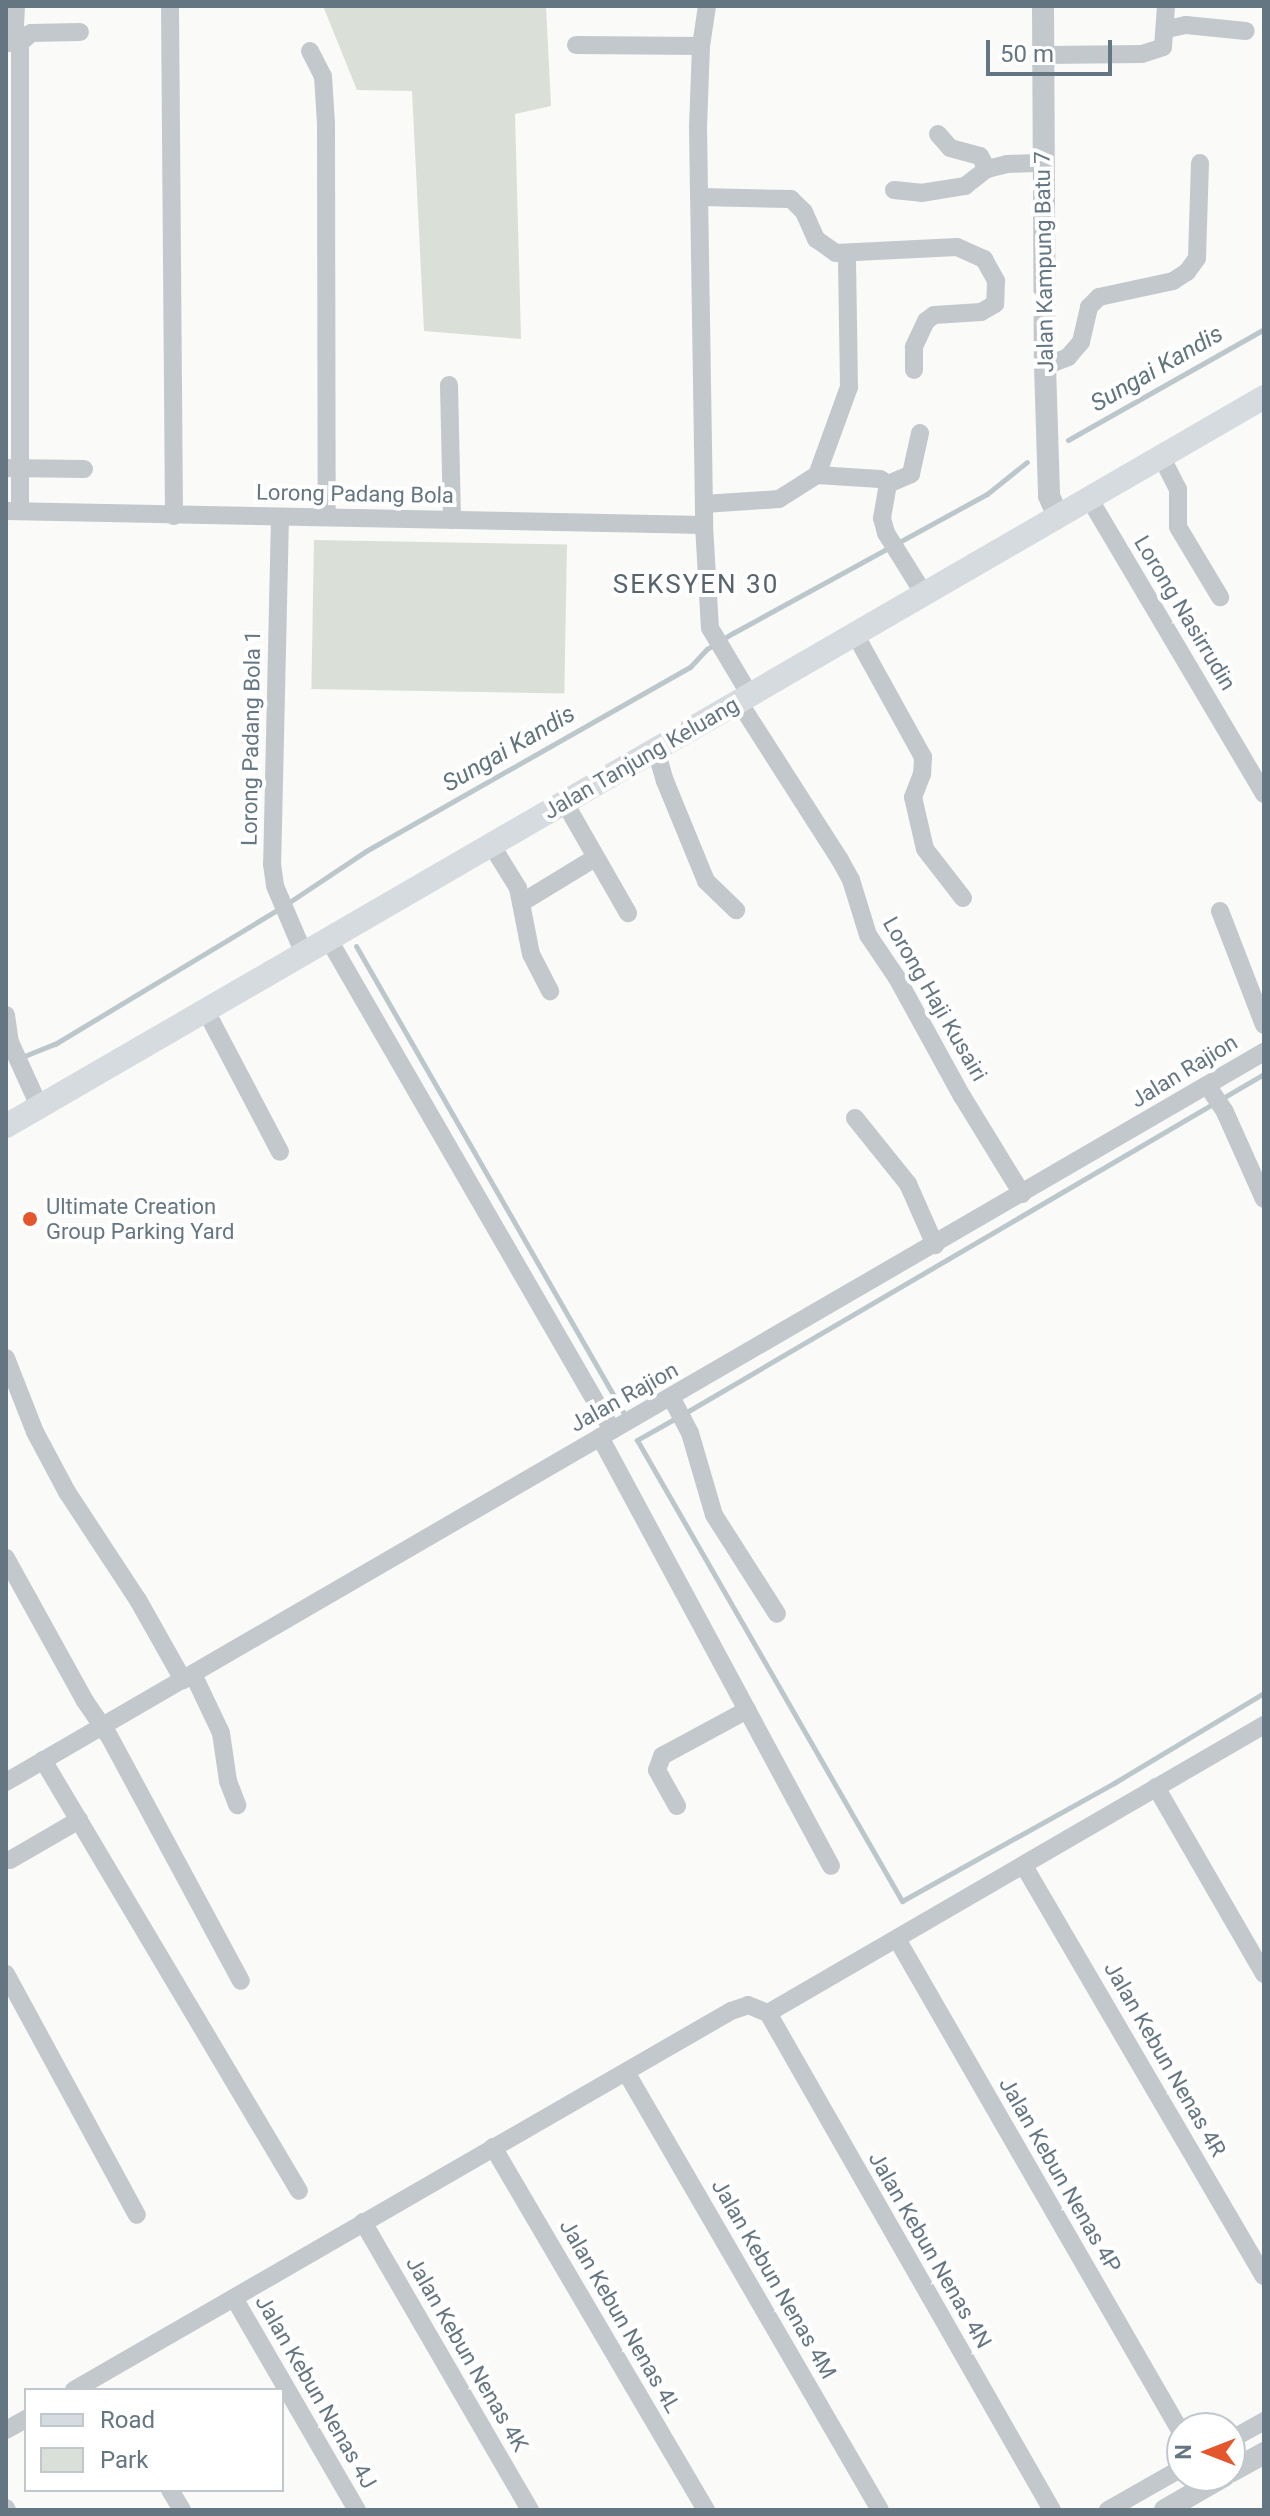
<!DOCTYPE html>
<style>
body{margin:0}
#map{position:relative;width:1270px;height:2516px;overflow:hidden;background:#fafaf8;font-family:Roboto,sans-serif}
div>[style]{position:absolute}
.green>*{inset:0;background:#dadfd7;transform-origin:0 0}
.stream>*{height:5px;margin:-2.5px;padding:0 2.5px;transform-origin:2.5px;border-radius:2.5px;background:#bbc7cb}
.minor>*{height:18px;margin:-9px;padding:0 9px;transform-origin:9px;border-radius:9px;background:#c3c8cc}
.tertiary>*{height:22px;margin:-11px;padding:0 11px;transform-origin:11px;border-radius:11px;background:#c3c8cc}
.secondary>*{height:24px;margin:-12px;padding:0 12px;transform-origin:12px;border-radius:12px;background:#d6dbdf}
.dots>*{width:22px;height:22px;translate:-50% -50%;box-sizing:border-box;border:4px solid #fff;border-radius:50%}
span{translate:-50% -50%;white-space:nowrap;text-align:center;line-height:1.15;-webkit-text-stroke:8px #fff;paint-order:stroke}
.street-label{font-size:22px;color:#657683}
.poi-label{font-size:22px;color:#657683}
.left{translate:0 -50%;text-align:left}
.water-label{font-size:24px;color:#60757c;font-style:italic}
.quarter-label{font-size:26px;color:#57646e;letter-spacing:2px}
.frame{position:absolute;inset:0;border:8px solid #657683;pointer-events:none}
.legend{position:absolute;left:24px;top:2388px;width:260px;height:104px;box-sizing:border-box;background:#fff;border:2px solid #c1c8cd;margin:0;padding:10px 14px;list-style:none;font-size:24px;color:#657683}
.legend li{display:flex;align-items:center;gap:16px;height:40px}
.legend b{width:40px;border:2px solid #c1c8cd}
.north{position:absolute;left:1166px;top:2412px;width:80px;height:80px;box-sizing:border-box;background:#fff;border:2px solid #c1c8cd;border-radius:50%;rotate:270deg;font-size:22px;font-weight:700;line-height:32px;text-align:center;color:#657683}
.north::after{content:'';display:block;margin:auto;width:28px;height:36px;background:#e4572e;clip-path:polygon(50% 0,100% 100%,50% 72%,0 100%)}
.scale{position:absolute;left:986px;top:40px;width:126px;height:36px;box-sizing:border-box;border:4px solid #657683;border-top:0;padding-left:10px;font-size:24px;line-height:28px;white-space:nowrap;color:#657683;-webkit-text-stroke:6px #fff;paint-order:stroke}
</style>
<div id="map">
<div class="green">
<div style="clip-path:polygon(323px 6px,546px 6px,551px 106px,515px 114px,521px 339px,424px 331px,412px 91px,357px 90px)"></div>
<div style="left:314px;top:540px;width:253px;height:149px;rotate:1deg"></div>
</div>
<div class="stream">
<div style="left:1068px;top:440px;width:225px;rotate:-29.5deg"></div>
<div style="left:288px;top:903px;width:94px;rotate:-33.7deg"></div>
<div style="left:366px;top:851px;width:373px;rotate:-29.6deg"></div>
<div style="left:690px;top:667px;width:25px;rotate:-47deg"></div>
<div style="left:707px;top:649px;width:31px;rotate:-32deg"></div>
<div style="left:733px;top:633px;width:290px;rotate:-28.7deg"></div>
<div style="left:987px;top:494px;width:51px;rotate:-38.7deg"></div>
<div style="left:356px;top:946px;width:543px;rotate:60.18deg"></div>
<div style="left:22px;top:1057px;width:35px;rotate:-22deg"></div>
<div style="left:55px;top:1044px;width:262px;rotate:-31.1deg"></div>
<div style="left:685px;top:1413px;width:671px;rotate:-30.35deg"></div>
<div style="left:676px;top:1418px;width:45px;rotate:150.6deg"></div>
<div style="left:637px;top:1440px;width:532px;rotate:60.11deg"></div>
<div style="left:902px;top:1901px;width:243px;rotate:-29.1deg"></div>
<div style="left:1114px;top:1783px;width:175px;rotate:-31deg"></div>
</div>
<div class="minor">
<div style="left:16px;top:6px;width:20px;rotate:93deg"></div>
<div style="left:15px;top:26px;width:18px;rotate:74deg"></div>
<div style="left:20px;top:43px;width:468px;rotate:90deg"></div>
<div style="left:170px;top:6px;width:510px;rotate:89.55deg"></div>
<div style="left:707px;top:6px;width:40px;rotate:98.5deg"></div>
<div style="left:701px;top:46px;width:82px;rotate:92.1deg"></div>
<div style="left:698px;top:128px;width:397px;rotate:89.1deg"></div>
<div style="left:704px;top:525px;width:103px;rotate:86.7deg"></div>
<div style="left:710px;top:628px;width:78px;rotate:59.2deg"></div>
<div style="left:1167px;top:29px;width:19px;rotate:-12deg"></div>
<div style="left:1186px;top:25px;width:60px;rotate:5.7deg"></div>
<div style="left:6px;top:43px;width:14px"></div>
<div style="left:20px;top:43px;width:15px;rotate:-42deg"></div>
<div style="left:31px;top:33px;width:49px;rotate:-1.2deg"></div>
<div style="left:576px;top:45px;width:125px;rotate:0.5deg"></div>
<div style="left:310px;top:51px;width:28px;rotate:63deg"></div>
<div style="left:323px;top:76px;width:48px;rotate:86.4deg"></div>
<div style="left:326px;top:124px;width:393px;rotate:89.9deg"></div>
<div style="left:1043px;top:55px;width:99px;rotate:-0.6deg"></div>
<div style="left:1142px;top:54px;width:22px;rotate:-18deg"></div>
<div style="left:1163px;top:47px;width:41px;rotate:-85.8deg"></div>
<div style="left:938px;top:134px;width:18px;rotate:49deg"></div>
<div style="left:950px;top:148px;width:31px;rotate:15deg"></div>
<div style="left:980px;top:156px;width:15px;rotate:62deg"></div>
<div style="left:894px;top:190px;width:27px;rotate:6deg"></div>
<div style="left:921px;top:193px;width:45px;rotate:-9deg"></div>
<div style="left:965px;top:186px;width:28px;rotate:-38deg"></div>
<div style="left:987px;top:169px;width:21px;rotate:-14deg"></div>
<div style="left:1007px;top:164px;width:37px;rotate:-2deg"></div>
<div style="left:701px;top:197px;width:90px;rotate:1.3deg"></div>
<div style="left:791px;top:199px;width:18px;rotate:45deg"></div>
<div style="left:804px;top:212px;width:30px;rotate:66deg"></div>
<div style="left:816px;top:239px;width:24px;rotate:35deg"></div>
<div style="left:836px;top:253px;width:121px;rotate:-2.8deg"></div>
<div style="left:957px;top:247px;width:30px;rotate:24deg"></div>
<div style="left:984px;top:259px;width:25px;rotate:61deg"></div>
<div style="left:996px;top:281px;width:23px;rotate:92deg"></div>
<div style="left:995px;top:304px;width:16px;rotate:150deg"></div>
<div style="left:981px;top:312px;width:47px;rotate:176.3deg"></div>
<div style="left:934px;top:315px;width:10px;rotate:143deg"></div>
<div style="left:926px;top:321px;width:29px;rotate:115deg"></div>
<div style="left:914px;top:347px;width:23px;rotate:90deg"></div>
<div style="left:1045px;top:366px;width:25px;rotate:-21deg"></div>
<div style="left:1068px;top:357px;width:20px;rotate:-49deg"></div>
<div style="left:1081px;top:342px;width:36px;rotate:-77deg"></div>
<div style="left:1089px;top:307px;width:14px;rotate:-45deg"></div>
<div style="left:1099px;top:297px;width:76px;rotate:-12.2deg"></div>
<div style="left:1173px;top:281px;width:17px;rotate:-33deg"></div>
<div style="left:1187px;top:272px;width:17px;rotate:-54deg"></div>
<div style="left:1197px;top:258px;width:95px;rotate:-88.2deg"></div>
<div style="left:449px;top:385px;width:135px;rotate:88.7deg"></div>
<div style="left:1161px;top:456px;width:37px;rotate:63deg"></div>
<div style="left:1178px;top:489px;width:38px;rotate:90deg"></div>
<div style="left:1178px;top:527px;width:82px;rotate:59deg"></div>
<div style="left:6px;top:468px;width:78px;rotate:0.7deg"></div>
<div style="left:817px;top:475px;width:63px;rotate:3.6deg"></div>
<div style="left:880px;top:479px;width:9px;rotate:32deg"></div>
<div style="left:888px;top:484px;width:35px;rotate:100deg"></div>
<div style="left:882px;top:518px;width:16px;rotate:75deg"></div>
<div style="left:886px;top:533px;width:72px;rotate:58.1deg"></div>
<div style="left:888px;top:484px;width:25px;rotate:-23deg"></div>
<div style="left:911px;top:474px;width:42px;rotate:-77.6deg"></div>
<div style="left:1089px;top:498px;width:344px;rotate:59.4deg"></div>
<div style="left:704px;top:504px;width:75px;rotate:-3.8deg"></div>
<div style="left:779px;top:499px;width:45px;rotate:-32.3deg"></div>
<div style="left:817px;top:475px;width:94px;rotate:-70deg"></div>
<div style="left:849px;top:387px;width:134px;rotate:-90.9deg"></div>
<div style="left:6px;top:511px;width:698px;rotate:1.15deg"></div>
<div style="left:280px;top:517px;width:347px;rotate:91.3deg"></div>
<div style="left:272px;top:864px;width:22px;rotate:82deg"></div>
<div style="left:275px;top:886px;width:74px;rotate:66.9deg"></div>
<div style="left:855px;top:634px;width:141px;rotate:61.1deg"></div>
<div style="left:923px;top:757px;width:17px;rotate:93deg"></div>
<div style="left:922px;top:774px;width:25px;rotate:111deg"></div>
<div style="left:913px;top:797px;width:53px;rotate:77deg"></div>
<div style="left:925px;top:849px;width:62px;rotate:52.2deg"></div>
<div style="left:739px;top:702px;width:188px;rotate:57.4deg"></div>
<div style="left:840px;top:860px;width:23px;rotate:61deg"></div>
<div style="left:851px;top:880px;width:58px;rotate:72.8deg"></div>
<div style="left:868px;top:935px;width:52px;rotate:56deg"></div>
<div style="left:897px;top:978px;width:135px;rotate:61.2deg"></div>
<div style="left:962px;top:1096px;width:115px;rotate:58.5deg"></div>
<div style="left:656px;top:750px;width:32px;rotate:74deg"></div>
<div style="left:665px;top:781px;width:108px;rotate:67.7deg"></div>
<div style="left:706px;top:881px;width:42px;rotate:44deg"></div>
<div style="left:565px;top:803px;width:127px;rotate:60.2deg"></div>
<div style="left:492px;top:846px;width:49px;rotate:58.2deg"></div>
<div style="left:518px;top:888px;width:67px;rotate:78.9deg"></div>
<div style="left:531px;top:954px;width:42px;rotate:62.8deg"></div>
<div style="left:521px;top:903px;width:87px;rotate:-31.3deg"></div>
<div style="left:1220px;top:911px;width:122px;rotate:68.9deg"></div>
<div style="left:329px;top:940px;width:566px;rotate:59.99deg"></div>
<div style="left:206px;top:1011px;width:159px;rotate:62.3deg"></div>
<div style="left:6px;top:1015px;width:27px;rotate:82deg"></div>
<div style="left:10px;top:1042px;width:72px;rotate:65.6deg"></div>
<div style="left:1207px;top:1085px;width:32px;rotate:56deg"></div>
<div style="left:1225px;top:1112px;width:95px;rotate:65.9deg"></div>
<div style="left:855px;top:1118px;width:85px;rotate:51.2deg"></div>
<div style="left:908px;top:1184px;width:67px;rotate:66.1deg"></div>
<div style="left:6px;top:1358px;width:79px;rotate:68.6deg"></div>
<div style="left:35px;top:1432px;width:68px;rotate:61.9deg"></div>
<div style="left:67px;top:1492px;width:129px;rotate:56.7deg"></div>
<div style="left:138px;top:1600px;width:92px;rotate:60.6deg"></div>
<div style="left:671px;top:1397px;width:41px;rotate:62.2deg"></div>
<div style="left:690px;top:1433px;width:85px;rotate:73.7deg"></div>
<div style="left:714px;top:1515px;width:117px;rotate:57.5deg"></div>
<div style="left:600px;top:1437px;width:487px;rotate:61.7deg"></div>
<div style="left:6px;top:1558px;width:163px;rotate:61.1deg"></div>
<div style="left:85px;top:1701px;width:42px;rotate:55.6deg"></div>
<div style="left:109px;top:1736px;width:278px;rotate:61.7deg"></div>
<div style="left:193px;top:1674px;width:65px;rotate:64.6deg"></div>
<div style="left:221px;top:1733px;width:49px;rotate:81.7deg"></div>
<div style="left:228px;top:1781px;width:26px;rotate:69deg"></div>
<div style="left:43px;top:1760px;width:501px;rotate:59.29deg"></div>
<div style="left:6px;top:1782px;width:1454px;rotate:-30.13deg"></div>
<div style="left:1156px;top:1787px;width:216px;rotate:60deg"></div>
<div style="left:677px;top:1806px;width:41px;rotate:-119.1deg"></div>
<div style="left:657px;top:1770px;width:15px;rotate:-70deg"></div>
<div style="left:662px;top:1756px;width:97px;rotate:-28.4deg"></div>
<div style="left:10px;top:1860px;width:80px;rotate:-30.1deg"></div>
<div style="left:1024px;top:1866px;width:475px;rotate:59.7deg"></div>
<div style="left:897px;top:1939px;width:571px;rotate:60.07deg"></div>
<div style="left:6px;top:1974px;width:274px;rotate:61.5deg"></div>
<div style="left:768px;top:2013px;width:574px;rotate:-30.14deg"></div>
<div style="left:768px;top:2013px;width:572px;rotate:60.26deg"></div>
<div style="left:626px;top:2072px;width:506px;rotate:59.89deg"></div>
<div style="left:493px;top:2147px;width:421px;rotate:59.6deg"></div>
<div style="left:363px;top:2222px;width:333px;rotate:59.9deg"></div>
<div style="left:234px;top:2298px;width:245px;rotate:59.9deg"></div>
<div style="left:74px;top:2390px;width:758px;rotate:-29.98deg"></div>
<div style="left:731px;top:2011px;width:18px;rotate:-19deg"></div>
<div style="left:748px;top:2005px;width:22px;rotate:22deg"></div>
<div style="left:6px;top:2430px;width:23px;rotate:-29deg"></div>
<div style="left:1230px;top:2440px;width:39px;rotate:-29deg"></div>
<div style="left:170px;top:2490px;width:23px;rotate:59deg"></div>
<div style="left:6px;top:2508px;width:2px;rotate:63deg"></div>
<div style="left:1108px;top:2510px;width:85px;rotate:-29.6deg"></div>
</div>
<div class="tertiary">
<div style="left:1043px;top:6px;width:360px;rotate:89.7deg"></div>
<div style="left:1045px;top:366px;width:130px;rotate:88.2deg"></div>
<div style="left:1049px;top:496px;width:22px;rotate:66deg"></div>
<div style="left:1230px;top:2472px;width:39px;rotate:-29deg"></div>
<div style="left:1165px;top:2510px;width:68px;rotate:-30deg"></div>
</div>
<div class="secondary">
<div style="left:6px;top:1126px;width:1454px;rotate:-30.09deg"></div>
</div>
<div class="dots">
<div style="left:30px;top:1219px;background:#e4572e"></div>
</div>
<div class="street-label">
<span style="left:1044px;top:262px;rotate:-91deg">Jalan Kampung Batu 7</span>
<span style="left:355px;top:494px;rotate:1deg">Lorong Padang Bola</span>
<span style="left:1185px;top:613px;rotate:59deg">Lorong Nasirrudin</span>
<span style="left:251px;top:738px;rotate:-89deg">Lorong Padang Bola 1</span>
<span style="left:641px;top:758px;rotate:-30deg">Jalan Tanjung Keluang</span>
<span style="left:935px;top:999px;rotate:60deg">Lorong Haji Kusairi</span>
<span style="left:1184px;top:1071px;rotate:-31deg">Jalan Rajion</span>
<span style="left:624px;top:1397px;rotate:-29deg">Jalan Rajion</span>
<span style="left:1165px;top:2059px;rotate:60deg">Jalan Kebun Nenas 4R</span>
<span style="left:1060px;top:2175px;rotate:60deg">Jalan Kebun Nenas 4P</span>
<span style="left:930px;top:2250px;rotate:60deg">Jalan Kebun Nenas 4N</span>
<span style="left:774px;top:2279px;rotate:60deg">Jalan Kebun Nenas 4M</span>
<span style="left:620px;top:2316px;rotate:60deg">Jalan Kebun Nenas 4L</span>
<span style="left:467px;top:2354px;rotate:60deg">Jalan Kebun Nenas 4K</span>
<span style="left:316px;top:2392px;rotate:60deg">Jalan Kebun Nenas 4J</span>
</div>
<div class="poi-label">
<span class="left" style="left:46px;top:1219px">Ultimate Creation<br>Group Parking Yard</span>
</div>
<div class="water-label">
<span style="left:1157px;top:369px;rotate:-30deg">Sungai Kandis</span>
<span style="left:509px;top:749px;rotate:-30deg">Sungai Kandis</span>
</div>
<div class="quarter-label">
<span style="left:696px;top:585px">SEKSYEN 30</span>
</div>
<div class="frame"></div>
<ul class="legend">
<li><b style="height:10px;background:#d6dbdf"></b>Road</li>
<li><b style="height:22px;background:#dadfd7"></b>Park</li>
</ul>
<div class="north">N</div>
<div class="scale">50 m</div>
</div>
